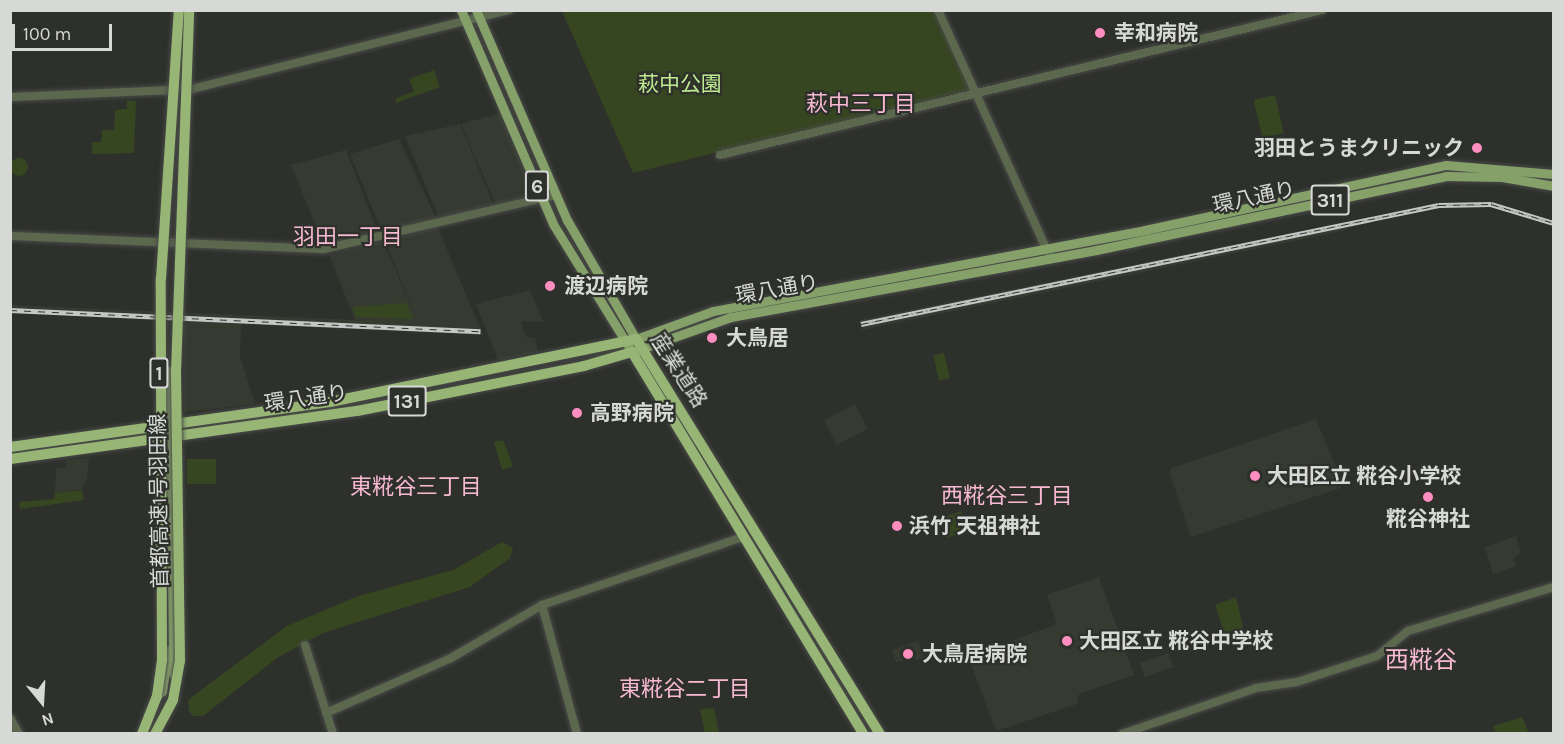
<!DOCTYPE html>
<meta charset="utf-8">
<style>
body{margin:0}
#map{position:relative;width:1564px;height:744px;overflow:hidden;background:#2e302c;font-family:Karla,"Noto Sans JP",sans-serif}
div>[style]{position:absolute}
.built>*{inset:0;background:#363b31;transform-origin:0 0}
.green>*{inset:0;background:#354620;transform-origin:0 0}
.round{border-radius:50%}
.roads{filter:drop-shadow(0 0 2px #494b47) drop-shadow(0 0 2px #494b47)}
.minor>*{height:8px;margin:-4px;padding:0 4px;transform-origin:4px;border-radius:4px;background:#5b684e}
.major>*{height:9px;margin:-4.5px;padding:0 4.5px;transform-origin:4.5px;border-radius:4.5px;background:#86a06a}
.highway>*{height:10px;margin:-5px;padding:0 5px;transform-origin:5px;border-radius:5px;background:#97b675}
.rail>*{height:4.5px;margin-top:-2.25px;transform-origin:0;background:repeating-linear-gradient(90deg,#2e302c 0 7px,#c5c7c4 0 14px);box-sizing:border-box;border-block:2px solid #c5c7c4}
.bridges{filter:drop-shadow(0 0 2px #494b47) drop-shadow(0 0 2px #494b47)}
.highway-bridge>*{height:10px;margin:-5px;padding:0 5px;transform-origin:5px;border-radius:5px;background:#97b675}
.dots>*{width:16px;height:16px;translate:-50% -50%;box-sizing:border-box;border:3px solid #2e302c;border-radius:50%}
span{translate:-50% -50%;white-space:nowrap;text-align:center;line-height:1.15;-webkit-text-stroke:4.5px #2e302c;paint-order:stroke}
.shield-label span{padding:2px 4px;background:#2e302c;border:2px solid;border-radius:4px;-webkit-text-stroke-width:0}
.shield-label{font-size:20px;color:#d7d9d6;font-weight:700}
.poi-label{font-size:21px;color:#d7d9d6;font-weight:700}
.left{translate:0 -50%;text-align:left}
.right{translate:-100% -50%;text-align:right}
.park-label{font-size:21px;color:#bee98f}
.street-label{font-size:21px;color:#d7d9d6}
.neighbourhood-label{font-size:22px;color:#f8b9d2}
.quarter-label{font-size:24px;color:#f8b9d2}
.frame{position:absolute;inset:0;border:12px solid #d7d9d6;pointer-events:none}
.north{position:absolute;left:12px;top:672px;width:60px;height:60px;-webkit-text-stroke:4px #2e302c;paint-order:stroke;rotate:162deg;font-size:16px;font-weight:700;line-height:24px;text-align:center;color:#d7d9d6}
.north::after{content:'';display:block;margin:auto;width:21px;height:27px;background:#d7d9d6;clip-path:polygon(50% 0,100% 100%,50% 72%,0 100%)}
.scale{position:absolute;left:12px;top:24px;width:100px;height:27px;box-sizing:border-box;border:3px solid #d7d9d6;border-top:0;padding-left:8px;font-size:18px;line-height:21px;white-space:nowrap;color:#d7d9d6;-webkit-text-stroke:4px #2e302c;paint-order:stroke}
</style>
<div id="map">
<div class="built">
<div style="clip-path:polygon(500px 113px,533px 192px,530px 197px,496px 205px,461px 124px)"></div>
<div style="clip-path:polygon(460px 124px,494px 205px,443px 218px,438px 216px,405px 136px)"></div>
<div style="clip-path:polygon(399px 139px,435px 216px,433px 220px,382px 232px,350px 154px)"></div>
<div style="clip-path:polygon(346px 150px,378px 233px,324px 246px,291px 165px)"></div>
<div style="clip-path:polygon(1345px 222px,1347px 230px,862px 330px,860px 320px)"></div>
<div style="clip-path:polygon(438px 228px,483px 335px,241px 324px,240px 356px,255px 404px,184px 412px,184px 322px,11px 312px,11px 305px,355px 320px,329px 255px,383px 241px,418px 322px,385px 241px)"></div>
<div style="clip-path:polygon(530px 290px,543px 322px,522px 321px,522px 326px,526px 337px,535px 338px,538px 352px,498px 360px,476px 304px)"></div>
<div style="left:855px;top:404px;width:28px;height:35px;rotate:63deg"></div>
<div style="clip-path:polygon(1316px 419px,1342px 482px,1341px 488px,1191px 537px,1169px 471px,1172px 468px)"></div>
<div style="clip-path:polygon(89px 458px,87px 479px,82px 489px,55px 493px,56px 468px,66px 467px,66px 460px)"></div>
<div style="clip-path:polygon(1516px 536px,1521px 554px,1513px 558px,1516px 566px,1493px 574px,1485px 547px)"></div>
<div style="clip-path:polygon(1099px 577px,1134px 675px,1079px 694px,1077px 704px,996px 731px,968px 657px,1057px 624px,1047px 595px)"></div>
<div style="clip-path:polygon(918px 641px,924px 659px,896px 662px,892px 650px)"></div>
<div style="left:1168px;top:653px;width:15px;height:30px;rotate:70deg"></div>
</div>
<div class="green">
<div style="clip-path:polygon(562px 11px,935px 11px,969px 90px,633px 173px)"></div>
<div style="clip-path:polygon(434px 70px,440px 87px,396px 103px,395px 99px,414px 91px,409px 79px)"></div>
<div style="left:1275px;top:95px;width:39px;height:22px;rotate:77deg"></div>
<div style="clip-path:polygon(127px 100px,136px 101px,134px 153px,92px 154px,92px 142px,101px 142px,102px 130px,114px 130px,115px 110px,127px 109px)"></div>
<div class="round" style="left:10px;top:158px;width:18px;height:18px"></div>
<div style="clip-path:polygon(406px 303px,413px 319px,356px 317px,352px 307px)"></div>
<div style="left:944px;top:353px;width:26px;height:11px;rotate:77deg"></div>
<div style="clip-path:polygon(503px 440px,513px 466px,502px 470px,494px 442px)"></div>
<div style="left:216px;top:459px;width:25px;height:29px;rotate:90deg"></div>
<div style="clip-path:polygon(82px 490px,84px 500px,20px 509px,19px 502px,54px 499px,55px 493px)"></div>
<div style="left:961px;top:511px;width:21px;height:22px;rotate:71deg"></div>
<div style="clip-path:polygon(502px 542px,513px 548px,510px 558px,470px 587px,323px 633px,277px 658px,203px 716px,193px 716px,189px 711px,188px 701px,193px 696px,287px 626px,358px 596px,453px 570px)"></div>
<div style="clip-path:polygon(1236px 597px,1245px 636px,1228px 643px,1215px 605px)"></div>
<div style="clip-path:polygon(714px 708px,719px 733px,705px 733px,700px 709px)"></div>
<div style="clip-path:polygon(1522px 717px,1529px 733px,1496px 733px,1493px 726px)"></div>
</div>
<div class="roads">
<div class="minor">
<div style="left:938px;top:10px;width:273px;rotate:65.6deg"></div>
<div style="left:10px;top:97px;width:182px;rotate:-2.5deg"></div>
<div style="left:192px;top:89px;width:327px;rotate:-14deg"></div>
<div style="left:720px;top:155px;width:619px;rotate:-13.54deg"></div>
<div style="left:10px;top:236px;width:314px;rotate:2.4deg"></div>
<div style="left:324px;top:249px;width:238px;rotate:-13.1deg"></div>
<div style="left:542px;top:605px;width:134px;rotate:74.8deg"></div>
<div style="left:305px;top:645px;width:93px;rotate:72.5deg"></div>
<div style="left:326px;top:713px;width:137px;rotate:-23.7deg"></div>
<div style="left:451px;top:658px;width:105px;rotate:-30.2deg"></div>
<div style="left:542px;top:605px;width:212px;rotate:-18.7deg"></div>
<div style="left:10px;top:718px;width:18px;rotate:61deg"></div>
<div style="left:1122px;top:734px;width:142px;rotate:-18.9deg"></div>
<div style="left:1256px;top:688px;width:41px;rotate:-8.3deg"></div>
<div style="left:1297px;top:682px;width:84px;rotate:-18deg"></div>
<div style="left:1377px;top:656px;width:40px;rotate:-39deg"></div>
<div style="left:1408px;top:631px;width:152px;rotate:-16.8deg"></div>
</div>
<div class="major">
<div style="left:461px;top:10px;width:233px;rotate:66.7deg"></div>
<div style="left:553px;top:224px;width:150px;rotate:58.3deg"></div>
<div style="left:632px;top:352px;width:105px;rotate:-19.5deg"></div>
<div style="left:731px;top:317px;width:371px;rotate:-10.4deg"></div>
<div style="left:1096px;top:250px;width:358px;rotate:-11.9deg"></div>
<div style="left:1446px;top:176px;width:56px;rotate:1deg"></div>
<div style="left:1502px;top:177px;width:53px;rotate:9.8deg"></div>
<div style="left:476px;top:10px;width:229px;rotate:66.6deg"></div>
<div style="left:567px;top:220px;width:138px;rotate:59.9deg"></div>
<div style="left:636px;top:339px;width:82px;rotate:-20deg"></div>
<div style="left:713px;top:311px;width:440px;rotate:-10.6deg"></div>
<div style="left:1145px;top:230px;width:308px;rotate:-12.2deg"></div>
<div style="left:1446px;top:165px;width:108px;rotate:4.8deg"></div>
</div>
<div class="highway">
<div style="left:170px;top:372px;width:303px;rotate:89.2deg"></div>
<div style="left:10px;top:447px;width:323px;rotate:-8deg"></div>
<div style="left:330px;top:402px;width:312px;rotate:-11.6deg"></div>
<div style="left:636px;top:339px;width:464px;rotate:58.3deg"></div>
<div style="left:10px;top:459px;width:350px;rotate:-7.9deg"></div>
<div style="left:357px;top:411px;width:231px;rotate:-11.2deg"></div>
<div style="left:584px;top:366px;width:50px;rotate:-16.3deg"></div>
<div style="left:632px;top:352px;width:446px;rotate:58.8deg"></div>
<div style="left:162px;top:692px;width:41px;rotate:-81.7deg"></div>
</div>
</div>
<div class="rail">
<div style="left:10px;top:310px;width:471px;rotate:2.6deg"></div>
<div style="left:861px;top:324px;width:590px;rotate:-11.63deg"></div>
<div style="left:1439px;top:205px;width:52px;rotate:-1.1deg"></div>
<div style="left:1491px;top:204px;width:66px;rotate:16.8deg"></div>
</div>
<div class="bridges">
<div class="highway-bridge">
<div style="left:142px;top:734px;width:41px;rotate:-68.5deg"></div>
<div style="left:157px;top:696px;width:37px;rotate:-82deg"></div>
<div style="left:162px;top:659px;width:380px;rotate:-90.2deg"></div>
<div style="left:161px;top:279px;width:270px;rotate:-86.2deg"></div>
<div style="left:155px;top:734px;width:38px;rotate:-62deg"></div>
<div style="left:173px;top:700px;width:40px;rotate:-80deg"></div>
<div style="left:180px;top:661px;width:290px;rotate:-90.8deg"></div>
<div style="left:176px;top:371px;width:361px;rotate:-87.9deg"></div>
</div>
</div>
<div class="dots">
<div style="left:1100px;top:33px;background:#fd8ebf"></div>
<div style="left:1477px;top:148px;background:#fd8ebf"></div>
<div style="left:550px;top:286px;background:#fd8ebf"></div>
<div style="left:712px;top:338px;background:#fd8ebf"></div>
<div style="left:577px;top:413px;background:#fd8ebf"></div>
<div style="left:1255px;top:476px;background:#fd8ebf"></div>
<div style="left:1428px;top:497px;background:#fd8ebf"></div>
<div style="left:897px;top:526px;background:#fd8ebf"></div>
<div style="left:1067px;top:641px;background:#fd8ebf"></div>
<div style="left:908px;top:654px;background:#fd8ebf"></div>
</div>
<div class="shield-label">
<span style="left:537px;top:186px">6</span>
<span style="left:1330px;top:200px">311</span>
<span style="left:159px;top:373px">1</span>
<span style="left:407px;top:401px">131</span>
</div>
<div class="poi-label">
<span class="left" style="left:1114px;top:33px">幸和病院</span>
<span class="right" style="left:1464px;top:148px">羽田とうまクリニック</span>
<span class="left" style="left:564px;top:286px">渡辺病院</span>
<span class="left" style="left:726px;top:338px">大鳥居</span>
<span class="left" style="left:590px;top:413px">高野病院</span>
<span class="left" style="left:1267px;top:476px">大田区立 糀谷小学校</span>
<span style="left:1428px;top:519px">糀谷神社</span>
<span class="left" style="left:909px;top:526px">浜竹 天祖神社</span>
<span class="left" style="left:1079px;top:641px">大田区立 糀谷中学校</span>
<span class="left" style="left:922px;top:654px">大鳥居病院</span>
</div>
<div class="park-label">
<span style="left:680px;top:84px">萩中公園</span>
</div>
<div class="street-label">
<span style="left:1254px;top:197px;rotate:-12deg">環八通り</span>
<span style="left:777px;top:289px;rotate:-10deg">環八通り</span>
<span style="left:679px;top:370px;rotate:57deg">産業道路</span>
<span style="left:306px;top:398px;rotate:-8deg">環八通り</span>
<span style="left:159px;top:501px;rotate:-91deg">首都高速1号羽田線</span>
</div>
<div class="neighbourhood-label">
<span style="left:861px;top:105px">萩中三丁目</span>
<span style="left:348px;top:238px">羽田一丁目</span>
<span style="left:416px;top:488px">東糀谷三丁目</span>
<span style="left:1007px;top:497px">西糀谷三丁目</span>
<span style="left:685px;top:690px">東糀谷二丁目</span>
</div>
<div class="quarter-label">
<span style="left:1421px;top:661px">西糀谷</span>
</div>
<div class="frame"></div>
<div class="north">N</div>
<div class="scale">100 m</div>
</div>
